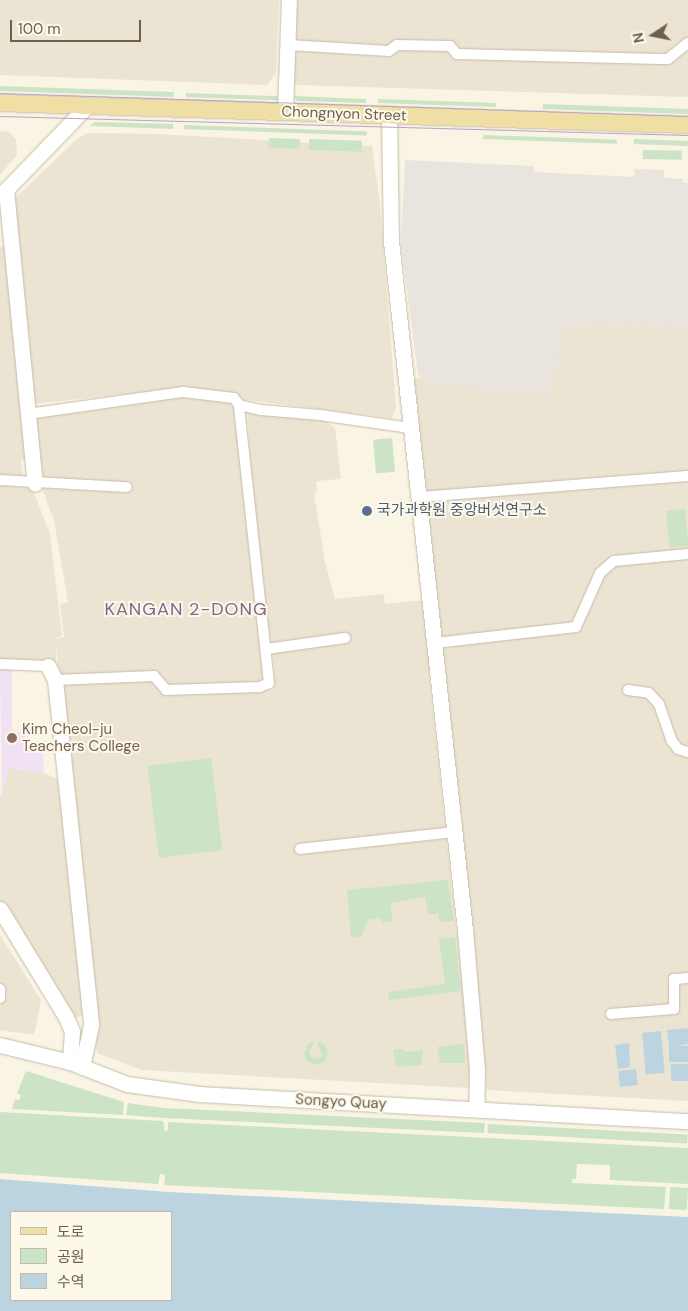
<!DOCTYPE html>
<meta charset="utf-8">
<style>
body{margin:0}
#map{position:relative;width:688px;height:1311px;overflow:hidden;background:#f9f4e4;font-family:"DM Sans","Noto Sans KR",sans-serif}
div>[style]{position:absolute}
.residential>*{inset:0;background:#ece4d2}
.industrial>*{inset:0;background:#e9e5de}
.education>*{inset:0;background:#f1e1f5}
.green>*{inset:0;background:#cce4c5;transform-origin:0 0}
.water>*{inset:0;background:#bcd4df;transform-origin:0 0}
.roads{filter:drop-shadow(0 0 1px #c6bbaa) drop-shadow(0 0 1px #c6bbaa)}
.street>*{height:10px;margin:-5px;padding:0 5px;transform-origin:5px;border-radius:5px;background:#fff}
.secondary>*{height:15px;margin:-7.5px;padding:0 7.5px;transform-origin:7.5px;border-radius:7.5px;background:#fff}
.primary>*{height:16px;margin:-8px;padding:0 8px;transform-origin:8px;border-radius:8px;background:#efdfa5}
.tram>*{height:1px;margin:-0.5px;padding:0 0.5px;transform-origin:0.5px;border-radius:0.5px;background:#b8a5c0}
.dots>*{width:14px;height:14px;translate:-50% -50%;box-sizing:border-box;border:2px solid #fcf8ea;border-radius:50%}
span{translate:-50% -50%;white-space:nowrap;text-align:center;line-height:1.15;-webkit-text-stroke:4px #fcf8ea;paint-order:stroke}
.street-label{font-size:15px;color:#6e5e4d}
.service-label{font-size:15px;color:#4e5e75}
.left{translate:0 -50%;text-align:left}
.education-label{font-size:15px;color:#785e54}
.quarter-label{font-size:18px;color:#83668a;letter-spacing:1px}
.legend{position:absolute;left:10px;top:1211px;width:162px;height:90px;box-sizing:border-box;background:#fcf8ea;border:1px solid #c3baab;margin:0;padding:6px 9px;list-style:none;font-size:15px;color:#6e5e4d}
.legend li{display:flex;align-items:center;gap:10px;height:25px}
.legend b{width:25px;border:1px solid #c3baab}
.north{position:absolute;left:628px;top:10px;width:50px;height:50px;-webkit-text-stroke:4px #fcf8ea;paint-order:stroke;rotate:259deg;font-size:14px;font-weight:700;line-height:20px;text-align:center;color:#6e5e4d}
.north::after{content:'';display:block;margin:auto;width:18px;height:22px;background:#6e5e4d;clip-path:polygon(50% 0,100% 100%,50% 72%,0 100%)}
.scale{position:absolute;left:10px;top:20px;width:131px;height:22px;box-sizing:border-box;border:2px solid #6e5e4d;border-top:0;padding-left:6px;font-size:15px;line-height:18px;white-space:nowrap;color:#6e5e4d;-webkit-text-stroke:4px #fcf8ea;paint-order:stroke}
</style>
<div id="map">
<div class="residential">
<div style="clip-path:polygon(0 0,279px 0,276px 72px,267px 85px,0 75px)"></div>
<div style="clip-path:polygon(294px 0,688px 0,688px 97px,296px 85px,291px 82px)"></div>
<div style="clip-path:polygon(0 131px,9px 132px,16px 140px,17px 155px,0 175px)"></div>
<div style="clip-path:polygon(88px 133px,157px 134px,372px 146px,380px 205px,396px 407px,392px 418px,241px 399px,181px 388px,32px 404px,15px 229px,15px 198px,77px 139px)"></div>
<div style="clip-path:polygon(9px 246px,26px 460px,21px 460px,23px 477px,0 477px,0 247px)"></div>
<div style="clip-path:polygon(628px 324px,688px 327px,688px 1101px,487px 1090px,427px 499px,410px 379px,427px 377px,428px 384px,454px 382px,477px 388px,477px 391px,549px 394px,550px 371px,559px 370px,559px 331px,570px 326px)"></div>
<div style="clip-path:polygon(167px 395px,235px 402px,268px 676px,263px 683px,165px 686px,162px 680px,58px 678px,56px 639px,64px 637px,60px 604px,68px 602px,54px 520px,39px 481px,33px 416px)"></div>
<div style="clip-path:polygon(247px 411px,321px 418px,335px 428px,341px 479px,316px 481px,317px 493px,314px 493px,325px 562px,335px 599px,384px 594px,385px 604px,422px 600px,431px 654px,429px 675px,470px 1056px,468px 1088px,141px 1070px,97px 1053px,59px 683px,154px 680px,160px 692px,271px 690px,275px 683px,273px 657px,255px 533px)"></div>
<div style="clip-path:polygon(0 485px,32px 488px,50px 534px,62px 636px,56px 638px,56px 663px,0 660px)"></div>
<div style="clip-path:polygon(8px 768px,44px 773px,57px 779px,74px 894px,86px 1013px,74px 1019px,0 900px,0 798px)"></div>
<div style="clip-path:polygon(0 935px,41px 1000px,34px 1035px,0 1030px)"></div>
</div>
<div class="industrial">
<div style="clip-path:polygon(405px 160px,534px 166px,534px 172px,634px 177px,635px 169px,664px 170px,664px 178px,683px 179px,683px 182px,688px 183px,688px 327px,628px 324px,570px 326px,560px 331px,559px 370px,550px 371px,549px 394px,477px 392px,477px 388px,456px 387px,454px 382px,428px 384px,427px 377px,419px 377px,417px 367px,401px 243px)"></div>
</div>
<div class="education">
<div style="clip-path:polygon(0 669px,12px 670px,12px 731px,25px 732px,25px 745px,42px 746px,44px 773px,8px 768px,2px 798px)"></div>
</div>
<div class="green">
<div style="left:0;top:86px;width:174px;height:5px;rotate:2deg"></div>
<div style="left:186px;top:93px;width:93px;height:4px;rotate:2deg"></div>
<div style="clip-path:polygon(294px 96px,366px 99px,366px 103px,297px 101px)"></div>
<div style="left:378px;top:99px;width:118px;height:4px;rotate:2deg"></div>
<div style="left:543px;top:104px;width:145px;height:5px;rotate:2deg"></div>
<div style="clip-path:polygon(95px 122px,173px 124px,173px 129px,90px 126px)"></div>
<div style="left:184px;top:125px;width:183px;height:4px;rotate:2deg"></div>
<div style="left:483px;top:135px;width:134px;height:4px;rotate:2deg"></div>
<div style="left:269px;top:138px;width:31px;height:10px;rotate:2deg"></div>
<div style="left:309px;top:139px;width:53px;height:11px;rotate:2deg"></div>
<div style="left:634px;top:139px;width:54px;height:5px;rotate:2deg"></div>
<div style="left:643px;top:150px;width:39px;height:9px;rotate:1deg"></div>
<div style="left:392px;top:438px;width:34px;height:19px;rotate:85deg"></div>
<div style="left:685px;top:509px;width:37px;height:19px;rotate:85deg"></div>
<div style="left:211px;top:758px;width:93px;height:64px;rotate:83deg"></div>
<div style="clip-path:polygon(448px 880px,454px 921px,439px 922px,438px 913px,428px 915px,425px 897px,390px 903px,393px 921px,382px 923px,381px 918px,368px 920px,362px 936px,351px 938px,347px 890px)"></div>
<div style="clip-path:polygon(455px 937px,461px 991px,389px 1000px,388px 992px,445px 984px,439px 939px)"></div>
<div style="clip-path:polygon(315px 1041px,309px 1051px,311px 1057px,317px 1059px,322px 1056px,317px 1041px,325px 1045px,328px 1052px,324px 1062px,317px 1065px,307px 1061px,304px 1054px,308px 1044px)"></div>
<div style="clip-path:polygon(464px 1044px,465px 1063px,440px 1063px,437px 1047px)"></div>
<div style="clip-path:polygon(402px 1049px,405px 1052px,423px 1050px,421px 1065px,396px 1067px,393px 1050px)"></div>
<div style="clip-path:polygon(26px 1071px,124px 1102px,123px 1115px,12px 1109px,15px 1099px,19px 1100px,21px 1095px,17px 1093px)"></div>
<div style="clip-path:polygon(128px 1103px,164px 1108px,485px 1123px,484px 1133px,164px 1118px,126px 1115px)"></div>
<div style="clip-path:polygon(0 1112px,163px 1121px,165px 1131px,168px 1130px,168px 1122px,688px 1148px,688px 1184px,610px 1180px,610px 1165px,577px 1164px,576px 1179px,572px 1179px,572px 1183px,666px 1187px,664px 1209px,164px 1185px,165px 1175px,160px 1174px,158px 1184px,0 1173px)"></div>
<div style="left:488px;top:1124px;width:200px;height:9px;rotate:3deg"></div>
<div style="left:670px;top:1187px;width:18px;height:22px;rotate:3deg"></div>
</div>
<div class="water">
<div style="clip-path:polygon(688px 1028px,688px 1044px,669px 1047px,667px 1030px)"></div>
<div style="left:661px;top:1031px;width:42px;height:19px;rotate:85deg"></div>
<div style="clip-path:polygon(629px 1043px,630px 1067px,618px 1069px,615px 1045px)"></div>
<div style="left:688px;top:1046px;width:16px;height:19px;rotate:90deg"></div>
<div style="left:688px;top:1064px;width:17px;height:17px;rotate:90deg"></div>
<div style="left:636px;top:1069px;width:16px;height:18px;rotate:83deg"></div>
<div style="clip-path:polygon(evenodd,0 1179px,169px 1192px,688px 1217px,688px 1311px,0 1311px,0 1179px,11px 1212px,171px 1212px,171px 1300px,11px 1300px,11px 1212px)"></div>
</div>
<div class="roads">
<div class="street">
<div style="left:288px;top:45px;width:101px;rotate:3.4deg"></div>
<div style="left:389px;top:51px;width:10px;rotate:-37deg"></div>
<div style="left:397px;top:45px;width:53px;rotate:1.1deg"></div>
<div style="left:450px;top:46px;width:11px;rotate:49deg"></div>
<div style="left:457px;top:54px;width:202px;rotate:1.4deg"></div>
<div style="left:659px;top:59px;width:9px"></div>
<div style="left:668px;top:59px;width:26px;rotate:-39deg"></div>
<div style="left:28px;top:414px;width:157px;rotate:-8.1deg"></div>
<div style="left:183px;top:392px;width:51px;rotate:6.7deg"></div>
<div style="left:234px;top:398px;width:9px;rotate:54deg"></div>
<div style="left:239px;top:405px;width:23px;rotate:13deg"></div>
<div style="left:261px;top:410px;width:59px;rotate:4.8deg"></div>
<div style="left:320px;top:415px;width:91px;rotate:8.2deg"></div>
<div style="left:0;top:480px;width:127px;rotate:3.2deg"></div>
<div style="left:419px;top:497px;width:270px;rotate:-4.5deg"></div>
<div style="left:435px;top:643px;width:142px;rotate:-6.5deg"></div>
<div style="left:576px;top:627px;width:59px;rotate:-66deg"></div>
<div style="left:600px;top:573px;width:18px;rotate:-41deg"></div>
<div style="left:614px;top:561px;width:74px;rotate:-5.4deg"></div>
<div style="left:266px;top:649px;width:80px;rotate:-7.9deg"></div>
<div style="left:0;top:664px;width:48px;rotate:2.4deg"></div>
<div style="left:55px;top:680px;width:99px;rotate:-2.3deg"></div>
<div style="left:154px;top:676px;width:18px;rotate:49deg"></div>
<div style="left:166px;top:690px;width:94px;rotate:-1.8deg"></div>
<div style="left:260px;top:687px;width:10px;rotate:-24deg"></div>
<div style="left:269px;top:683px;width:280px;rotate:-96.2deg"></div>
<div style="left:628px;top:690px;width:21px;rotate:8deg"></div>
<div style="left:649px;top:693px;width:15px;rotate:48deg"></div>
<div style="left:659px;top:704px;width:39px;rotate:71deg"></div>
<div style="left:672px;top:741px;width:10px;rotate:53deg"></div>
<div style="left:678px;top:749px;width:10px;rotate:17deg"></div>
<div style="left:300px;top:849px;width:155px;rotate:-6.3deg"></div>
<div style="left:0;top:989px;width:9px;rotate:90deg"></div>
<div style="left:611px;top:1014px;width:63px;rotate:-4.5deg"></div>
<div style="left:674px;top:1009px;width:30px;rotate:-90deg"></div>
<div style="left:674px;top:979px;width:14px;rotate:-4deg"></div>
</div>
<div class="secondary">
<div style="left:285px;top:112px;width:112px;rotate:-88deg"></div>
<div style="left:389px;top:115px;width:126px;rotate:89.1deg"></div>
<div style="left:391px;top:241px;width:693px;rotate:83.87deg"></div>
<div style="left:465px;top:930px;width:141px;rotate:85.1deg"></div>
<div style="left:477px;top:1070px;width:39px;rotate:91deg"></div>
<div style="left:6px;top:190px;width:295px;rotate:84.4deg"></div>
<div style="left:0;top:196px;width:127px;rotate:-46deg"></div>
<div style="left:48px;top:666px;width:16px;rotate:63deg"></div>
<div style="left:55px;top:680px;width:347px;rotate:84deg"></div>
<div style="left:91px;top:1025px;width:43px;rotate:102.1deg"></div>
<div style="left:0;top:909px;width:127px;rotate:58.6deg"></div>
<div style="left:66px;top:1017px;width:15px;rotate:67deg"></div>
<div style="left:72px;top:1031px;width:31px;rotate:94deg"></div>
<div style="left:0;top:1045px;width:72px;rotate:13.7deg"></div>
<div style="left:70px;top:1062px;width:61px;rotate:21.1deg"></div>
<div style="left:127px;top:1084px;width:73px;rotate:7.9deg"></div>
<div style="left:199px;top:1094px;width:490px;rotate:3.2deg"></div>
</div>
<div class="primary">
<div style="left:0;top:103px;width:688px;rotate:1.83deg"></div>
</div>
</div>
<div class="tram">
<div style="left:0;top:93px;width:688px;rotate:1.91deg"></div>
<div style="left:0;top:116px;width:688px;rotate:1.58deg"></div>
</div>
<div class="dots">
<div style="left:367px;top:511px;background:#5c6f8a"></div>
<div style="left:12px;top:738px;background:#8d6e63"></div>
</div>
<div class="street-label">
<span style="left:344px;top:114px;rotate:2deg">Chongnyon Street</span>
<span style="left:341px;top:1102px;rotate:3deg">Songyo Quay</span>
</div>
<div class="service-label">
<span class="left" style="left:377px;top:511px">국가과학원 중앙버섯연구소</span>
</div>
<div class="education-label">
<span class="left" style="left:22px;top:738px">Kim Cheol-ju<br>Teachers College</span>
</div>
<div class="quarter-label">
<span style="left:186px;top:609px">KANGAN 2-DONG</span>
</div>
<ul class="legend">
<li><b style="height:6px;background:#efdfa5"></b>도로</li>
<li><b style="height:14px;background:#cce4c5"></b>공원</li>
<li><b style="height:14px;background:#bcd4df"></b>수역</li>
</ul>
<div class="north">N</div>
<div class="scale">100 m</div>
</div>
